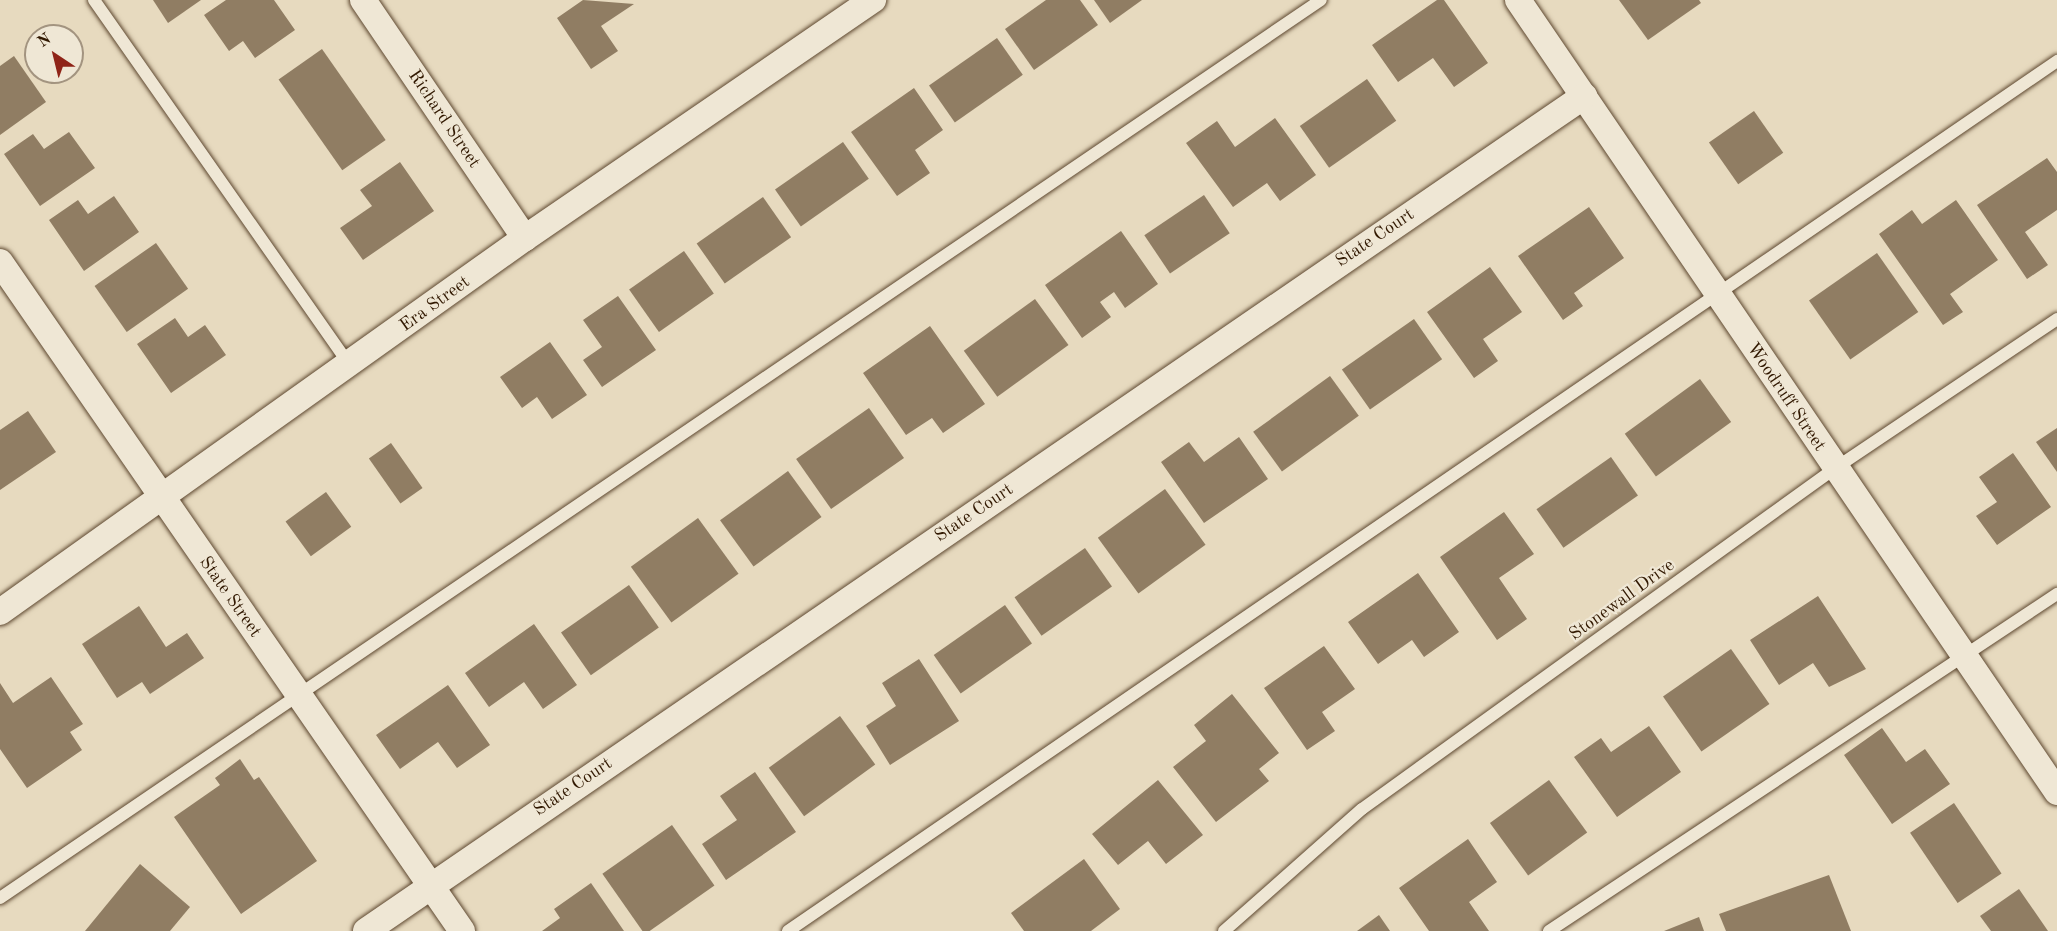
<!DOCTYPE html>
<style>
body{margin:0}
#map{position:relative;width:2057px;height:931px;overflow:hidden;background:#e7dabf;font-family:"Old Standard TT",serif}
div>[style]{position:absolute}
.building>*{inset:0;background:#907d63;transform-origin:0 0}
.roads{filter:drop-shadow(0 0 2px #5e4830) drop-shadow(0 0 2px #5e4830)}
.lane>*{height:12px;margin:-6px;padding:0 6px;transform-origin:6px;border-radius:6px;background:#efe7d5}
.street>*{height:26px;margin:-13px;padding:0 13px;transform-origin:13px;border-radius:13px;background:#efe7d5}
span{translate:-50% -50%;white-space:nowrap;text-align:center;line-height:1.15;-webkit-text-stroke:4.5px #efe7d5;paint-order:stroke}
.street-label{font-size:18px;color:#311800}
.north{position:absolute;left:24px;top:24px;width:60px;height:60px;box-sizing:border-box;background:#efe7d5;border:2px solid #a39480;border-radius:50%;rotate:325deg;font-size:16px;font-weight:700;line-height:24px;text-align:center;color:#311800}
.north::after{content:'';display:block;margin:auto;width:21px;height:27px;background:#8f2418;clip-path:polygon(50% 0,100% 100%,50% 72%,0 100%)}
</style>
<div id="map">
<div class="building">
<div style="clip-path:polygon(153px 0,201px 0,168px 23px)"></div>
<div style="clip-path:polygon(226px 0,274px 0,295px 30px,255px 58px,243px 41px,229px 51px,204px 15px)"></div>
<div style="clip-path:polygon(583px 0,634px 4px,601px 26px,618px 51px,591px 69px,557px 18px)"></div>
<div style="clip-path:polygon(1046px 0,1080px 0,1098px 25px,1034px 70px,1005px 29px)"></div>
<div style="clip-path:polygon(1094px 0,1142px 0,1110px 23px)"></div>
<div style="clip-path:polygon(1437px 0,1444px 0,1488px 63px,1454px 87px,1433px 58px,1398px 82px,1372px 45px)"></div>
<div style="clip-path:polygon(1619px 0,1699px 0,1701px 3px,1648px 40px)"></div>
<div style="left:997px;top:38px;width:45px;height:83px;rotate:55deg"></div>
<div style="left:322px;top:49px;width:111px;height:53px;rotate:55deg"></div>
<div style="clip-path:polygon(14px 56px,46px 102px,0 135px,0 66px)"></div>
<div style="left:1367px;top:79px;width:51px;height:82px;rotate:55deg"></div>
<div style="clip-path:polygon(914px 88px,943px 130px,915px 150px,930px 173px,897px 196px,851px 132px)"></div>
<div style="left:1754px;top:111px;width:51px;height:55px;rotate:55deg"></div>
<div style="clip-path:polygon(1275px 118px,1316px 175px,1280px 201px,1267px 183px,1233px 207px,1186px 143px,1217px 121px,1235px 147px)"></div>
<div style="clip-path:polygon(69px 132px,95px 168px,40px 206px,4px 154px,33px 134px,44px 149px)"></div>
<div style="left:843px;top:142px;width:45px;height:83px;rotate:55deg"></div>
<div style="clip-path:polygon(2047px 158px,2057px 172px,2057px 210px,2025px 232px,2048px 265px,2027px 279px,1977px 205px)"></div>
<div style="clip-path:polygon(400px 162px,434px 211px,363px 260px,340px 228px,372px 206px,360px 190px)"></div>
<div style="left:1204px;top:195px;width:46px;height:72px;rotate:56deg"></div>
<div style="clip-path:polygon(114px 196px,139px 232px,84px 271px,49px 220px,78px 200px,88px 214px)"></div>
<div style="left:763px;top:197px;width:49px;height:81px;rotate:55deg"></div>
<div style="clip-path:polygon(1956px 200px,1998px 260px,1950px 294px,1963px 312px,1943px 325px,1879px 234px,1912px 210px,1922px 224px)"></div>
<div style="clip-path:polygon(1589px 207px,1624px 258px,1574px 293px,1583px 306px,1563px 320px,1518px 256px)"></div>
<div style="clip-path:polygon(1121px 231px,1158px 284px,1125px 308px,1114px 292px,1100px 302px,1111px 317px,1082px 338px,1045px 285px)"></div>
<div style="left:156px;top:243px;width:56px;height:75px;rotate:55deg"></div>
<div style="left:684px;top:251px;width:52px;height:67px;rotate:55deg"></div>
<div style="left:1877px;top:253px;width:72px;height:83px;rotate:55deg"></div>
<div style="clip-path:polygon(1490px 267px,1522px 312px,1483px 339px,1498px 361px,1474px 378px,1427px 312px)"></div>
<div style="clip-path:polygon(618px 296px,656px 350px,602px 387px,583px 360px,602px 347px,583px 320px)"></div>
<div style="left:1035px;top:299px;width:57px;height:88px;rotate:54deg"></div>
<div style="clip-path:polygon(175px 318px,188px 337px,205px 325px,226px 355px,171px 393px,137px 344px)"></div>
<div style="left:1414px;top:319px;width:49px;height:88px;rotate:55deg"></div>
<div style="clip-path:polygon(930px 326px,985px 404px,943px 433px,932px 418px,906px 435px,863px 373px)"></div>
<div style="clip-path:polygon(550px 342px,587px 395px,552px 419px,537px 397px,522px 408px,500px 377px)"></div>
<div style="left:1330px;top:376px;width:49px;height:95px;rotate:54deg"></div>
<div style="left:1700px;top:379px;width:53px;height:93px;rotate:54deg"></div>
<div style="left:869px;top:408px;width:61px;height:89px;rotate:55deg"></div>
<div style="clip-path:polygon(28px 411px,56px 452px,0 490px,0 430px)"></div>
<div style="clip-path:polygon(2057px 428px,2057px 472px,2036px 442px)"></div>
<div style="clip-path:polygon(1239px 437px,1268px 479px,1204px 523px,1161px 462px,1189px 442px,1204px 462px)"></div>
<div style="left:391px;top:443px;width:55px;height:27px;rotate:55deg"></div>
<div style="clip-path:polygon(2013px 453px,2051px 507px,1997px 545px,1976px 516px,1997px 502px,1979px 477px)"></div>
<div style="left:1611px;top:457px;width:47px;height:91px;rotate:55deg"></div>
<div style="left:788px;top:471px;width:57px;height:84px;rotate:54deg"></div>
<div style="left:1165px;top:489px;width:69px;height:83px;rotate:54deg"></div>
<div style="left:326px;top:492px;width:43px;height:50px;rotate:54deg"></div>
<div style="clip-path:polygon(1504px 512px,1534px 554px,1499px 578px,1527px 619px,1497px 640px,1440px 557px)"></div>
<div style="left:698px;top:518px;width:69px;height:83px;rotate:54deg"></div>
<div style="left:1085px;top:548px;width:47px;height:86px;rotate:55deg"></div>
<div style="clip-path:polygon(1418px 573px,1459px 632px,1424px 657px,1412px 640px,1378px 664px,1348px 622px)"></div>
<div style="left:629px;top:585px;width:52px;height:83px;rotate:55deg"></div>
<div style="clip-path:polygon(1818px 596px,1866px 669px,1829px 687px,1813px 663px,1779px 685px,1750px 640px)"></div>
<div style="left:1005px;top:605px;width:47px;height:87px;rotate:55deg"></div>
<div style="clip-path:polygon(139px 606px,166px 647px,187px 633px,204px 658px,150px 694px,142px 682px,117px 698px,82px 644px)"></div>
<div style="clip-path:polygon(534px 624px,577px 685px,543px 709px,524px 682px,489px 707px,465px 673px)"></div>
<div style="clip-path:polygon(1324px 646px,1355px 689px,1322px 712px,1335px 731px,1307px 750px,1264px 688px)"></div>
<div style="left:1731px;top:649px;width:67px;height:83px;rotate:55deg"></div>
<div style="clip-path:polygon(919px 659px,959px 721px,890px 765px,866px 726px,896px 706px,882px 683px)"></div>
<div style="clip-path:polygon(51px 677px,83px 724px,70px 732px,82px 750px,27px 788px,0 749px,0 683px,13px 703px)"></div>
<div style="clip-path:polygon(448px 685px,490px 745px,457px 768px,438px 742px,400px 769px,376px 735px)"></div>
<div style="clip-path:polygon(1232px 694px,1279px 753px,1259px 769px,1269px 781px,1216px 822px,1173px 767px,1206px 741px,1194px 725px)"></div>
<div style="left:840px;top:716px;width:60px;height:88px;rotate:54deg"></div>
<div style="clip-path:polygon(1649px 726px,1681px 772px,1617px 817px,1574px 757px,1601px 738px,1611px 752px)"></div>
<div style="clip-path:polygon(1882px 728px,1906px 762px,1925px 749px,1950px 784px,1892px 824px,1844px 755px)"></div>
<div style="clip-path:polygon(240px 759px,254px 780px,259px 777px,317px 861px,241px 914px,174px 817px,220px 785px,215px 778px)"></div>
<div style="clip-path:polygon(755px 772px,796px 832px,726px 880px,702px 844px,737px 820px,720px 796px)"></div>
<div style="clip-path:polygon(1158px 780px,1203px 835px,1166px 864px,1148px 841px,1118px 865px,1092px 834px)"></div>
<div style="left:1549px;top:780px;width:65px;height:73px;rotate:54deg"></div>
<div style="left:1954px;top:803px;width:85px;height:53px;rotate:56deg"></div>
<div style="left:672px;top:825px;width:74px;height:85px;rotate:55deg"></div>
<div style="clip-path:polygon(1468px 839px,1497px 882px,1469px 902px,1489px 931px,1429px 931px,1399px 888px)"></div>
<div style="clip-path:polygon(1084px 859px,1120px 909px,1091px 931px,1024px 931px,1011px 913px)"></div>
<div style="clip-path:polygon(140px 864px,190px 907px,170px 931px,85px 931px)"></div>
<div style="clip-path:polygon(1829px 875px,1851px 931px,1726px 931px,1719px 914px)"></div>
<div style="clip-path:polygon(591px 883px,624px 931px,542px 931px,560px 918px,554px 909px)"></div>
<div style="clip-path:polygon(2019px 889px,2048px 931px,1991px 931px,1980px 916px)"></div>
<div style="clip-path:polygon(1379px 915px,1390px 931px,1357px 931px)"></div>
<div style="clip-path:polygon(1699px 917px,1704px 931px,1664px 931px)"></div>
</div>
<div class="roads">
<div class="lane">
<div style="left:94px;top:0;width:447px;rotate:55deg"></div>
<div style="left:0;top:898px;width:1597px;rotate:-34.21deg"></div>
<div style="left:788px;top:931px;width:1539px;rotate:-34.43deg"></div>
<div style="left:1224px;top:931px;width:184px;rotate:-41.5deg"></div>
<div style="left:1362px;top:809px;width:582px;rotate:-35.77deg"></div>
<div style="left:1834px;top:469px;width:269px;rotate:-33.9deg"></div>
<div style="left:1549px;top:931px;width:610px;rotate:-33.56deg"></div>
</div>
<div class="street">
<div style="left:363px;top:0;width:288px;rotate:55.8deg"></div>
<div style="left:1518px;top:0;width:958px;rotate:55.76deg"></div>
<div style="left:0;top:262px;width:813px;rotate:55.37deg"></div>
<div style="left:0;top:612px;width:645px;rotate:-35.47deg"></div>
<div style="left:525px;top:238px;width:422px;rotate:-34.4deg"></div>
<div style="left:366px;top:931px;width:1477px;rotate:-34.43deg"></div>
</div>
</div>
<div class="street-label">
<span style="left:444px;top:119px;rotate:56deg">Richard Street</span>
<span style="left:1375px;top:238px;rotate:-34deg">State Court</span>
<span style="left:435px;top:304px;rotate:-36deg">Era Street</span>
<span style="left:1786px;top:397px;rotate:56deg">Woodruff Street</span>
<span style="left:974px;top:513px;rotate:-34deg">State Court</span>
<span style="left:230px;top:597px;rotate:55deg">State Street</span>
<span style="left:1622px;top:600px;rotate:-36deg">Stonewall Drive</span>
<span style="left:573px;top:787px;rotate:-34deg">State Court</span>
</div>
<div class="north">N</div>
</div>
